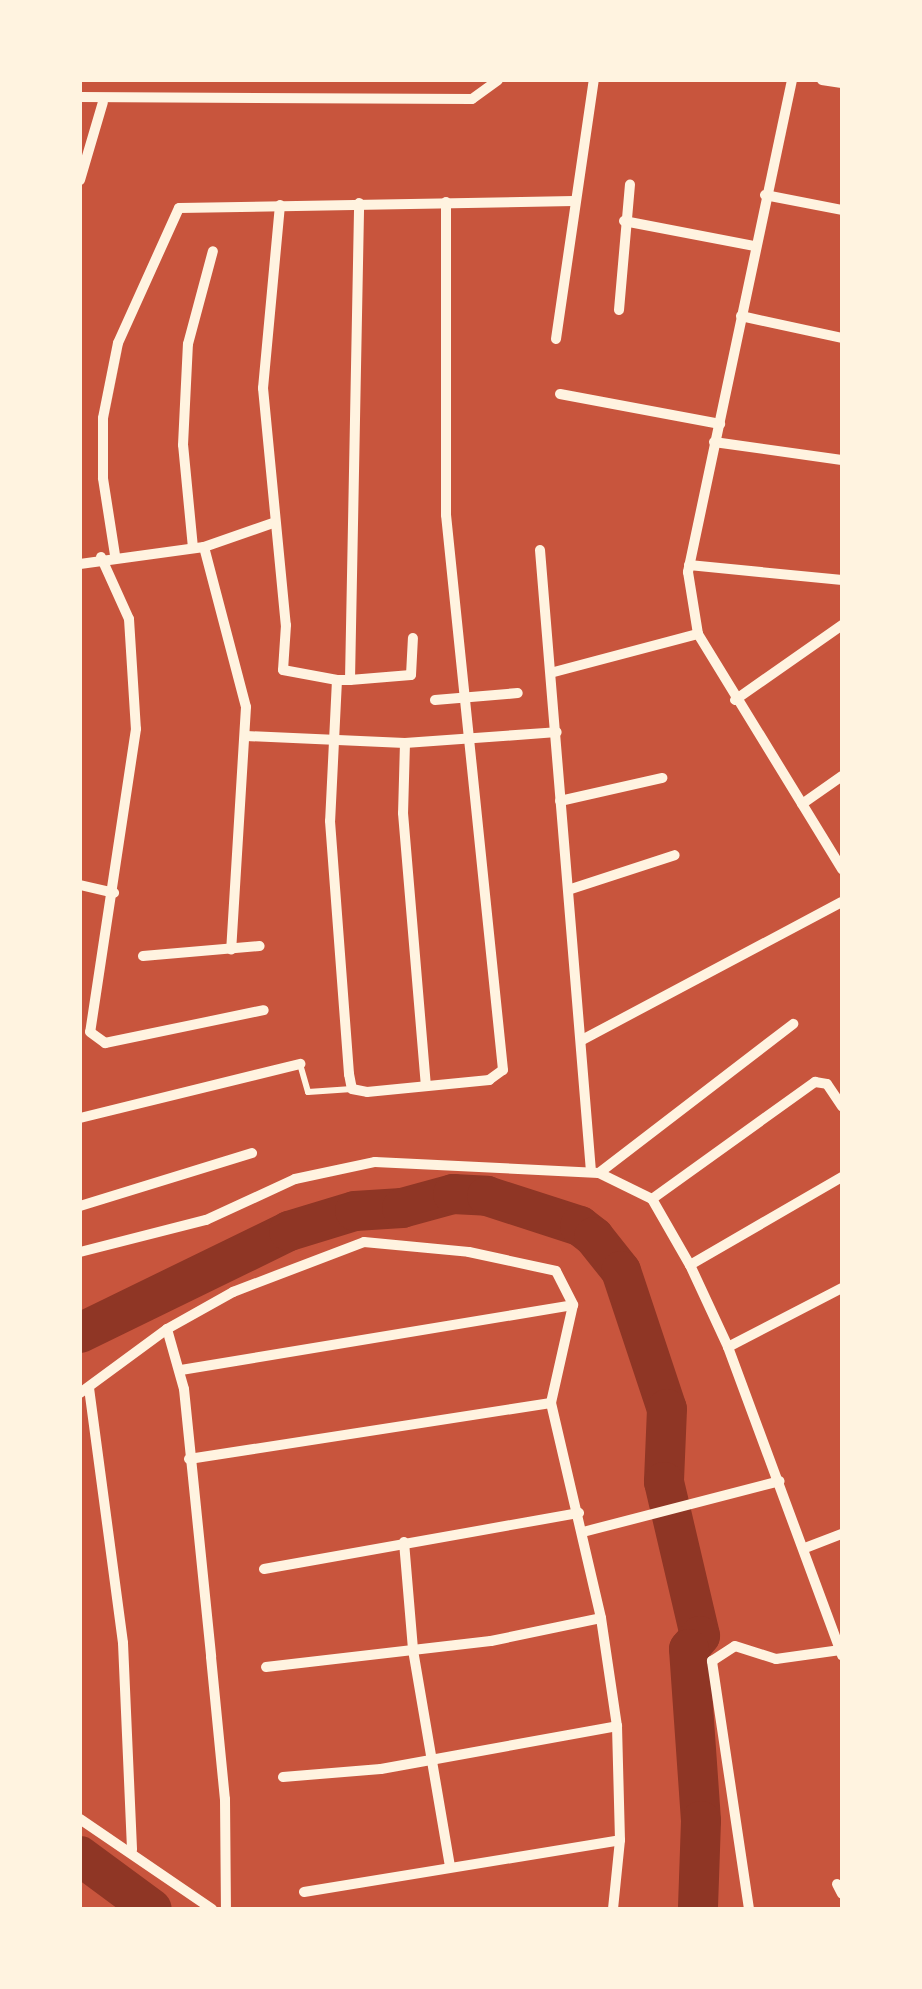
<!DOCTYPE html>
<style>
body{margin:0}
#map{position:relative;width:922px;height:1989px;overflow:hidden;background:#c8553d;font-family:Arial,sans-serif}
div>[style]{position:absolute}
.river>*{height:40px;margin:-20px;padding:0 20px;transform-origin:20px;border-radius:20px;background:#8f3625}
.service>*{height:6px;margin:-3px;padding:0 3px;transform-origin:3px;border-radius:3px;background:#fff3e0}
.minor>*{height:10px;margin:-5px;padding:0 5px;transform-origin:5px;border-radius:5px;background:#fff3e0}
span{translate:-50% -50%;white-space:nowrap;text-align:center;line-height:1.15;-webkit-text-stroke:8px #fff3e0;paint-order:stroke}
.frame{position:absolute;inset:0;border:82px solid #fff3e0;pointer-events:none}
</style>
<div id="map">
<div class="river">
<div style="left:80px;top:1333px;width:233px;rotate:-26deg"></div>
<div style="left:289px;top:1231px;width:69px;rotate:-16.9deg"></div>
<div style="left:355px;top:1211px;width:47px;rotate:-3.7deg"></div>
<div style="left:402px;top:1208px;width:53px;rotate:-15.4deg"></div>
<div style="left:453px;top:1194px;width:34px;rotate:3deg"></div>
<div style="left:487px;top:1196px;width:98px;rotate:17.9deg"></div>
<div style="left:580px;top:1226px;width:18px;rotate:38deg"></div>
<div style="left:594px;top:1237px;width:43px;rotate:51.5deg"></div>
<div style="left:621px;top:1271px;width:145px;rotate:71.6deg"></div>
<div style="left:667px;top:1409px;width:73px;rotate:92.4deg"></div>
<div style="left:664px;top:1482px;width:158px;rotate:76.8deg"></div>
<div style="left:700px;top:1636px;width:17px;rotate:130deg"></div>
<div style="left:689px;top:1649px;width:172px;rotate:86deg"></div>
<div style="left:701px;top:1821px;width:88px;rotate:92deg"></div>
<div style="left:80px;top:1856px;width:89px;rotate:36.4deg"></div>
</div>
<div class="service">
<div style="left:300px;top:1064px;width:29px;rotate:74deg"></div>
<div style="left:308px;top:1092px;width:44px;rotate:-3.9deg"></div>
</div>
<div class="minor">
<div style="left:792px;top:80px;width:503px;rotate:101.94deg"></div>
<div style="left:688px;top:572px;width:63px;rotate:80.8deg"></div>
<div style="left:698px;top:634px;width:276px;rotate:58.5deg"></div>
<div style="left:822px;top:80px;width:20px;rotate:9deg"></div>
<div style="left:80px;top:97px;width:392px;rotate:0.3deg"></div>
<div style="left:472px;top:99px;width:32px;rotate:-36deg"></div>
<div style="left:80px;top:180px;width:81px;rotate:-73.6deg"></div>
<div style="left:765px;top:195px;width:78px;rotate:11deg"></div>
<div style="left:280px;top:205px;width:184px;rotate:95.3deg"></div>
<div style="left:263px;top:388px;width:238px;rotate:84.5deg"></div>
<div style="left:286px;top:625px;width:45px;rotate:93.8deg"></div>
<div style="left:283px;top:670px;width:55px;rotate:10.5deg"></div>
<div style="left:337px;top:680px;width:141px;rotate:92.8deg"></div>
<div style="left:330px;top:821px;width:254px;rotate:85.7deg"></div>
<div style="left:349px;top:1074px;width:15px;rotate:79deg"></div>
<div style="left:352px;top:1089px;width:15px;rotate:11deg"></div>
<div style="left:367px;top:1092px;width:123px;rotate:-5.6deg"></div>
<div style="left:489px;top:1080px;width:17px;rotate:-36deg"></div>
<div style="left:503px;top:1070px;width:558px;rotate:-95.86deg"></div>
<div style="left:446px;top:515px;width:313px;rotate:-90deg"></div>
<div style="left:624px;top:221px;width:132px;rotate:10.9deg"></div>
<div style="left:619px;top:310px;width:126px;rotate:-85deg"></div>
<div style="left:741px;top:316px;width:103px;rotate:12.3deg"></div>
<div style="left:556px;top:339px;width:262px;rotate:-81.7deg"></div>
<div style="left:560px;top:394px;width:163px;rotate:10.6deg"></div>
<div style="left:714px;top:442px;width:129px;rotate:8deg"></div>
<div style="left:204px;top:547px;width:165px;rotate:75.3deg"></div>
<div style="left:246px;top:707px;width:243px;rotate:93.5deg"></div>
<div style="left:193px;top:548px;width:103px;rotate:-95.5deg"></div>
<div style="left:183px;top:445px;width:101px;rotate:-87.2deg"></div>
<div style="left:188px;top:344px;width:96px;rotate:-75deg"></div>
<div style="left:540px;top:550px;width:623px;rotate:85.31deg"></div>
<div style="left:115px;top:555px;width:78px;rotate:-98.9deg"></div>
<div style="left:103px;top:478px;width:60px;rotate:-90deg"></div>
<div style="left:103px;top:418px;width:76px;rotate:-78.7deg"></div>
<div style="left:118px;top:343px;width:148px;rotate:-65.7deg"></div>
<div style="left:179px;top:208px;width:395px;rotate:-1deg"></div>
<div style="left:101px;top:557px;width:68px;rotate:65.7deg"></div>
<div style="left:129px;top:619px;width:110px;rotate:86.4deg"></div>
<div style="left:136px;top:729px;width:306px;rotate:98.6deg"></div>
<div style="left:90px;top:1032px;width:19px;rotate:36deg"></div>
<div style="left:105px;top:1043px;width:162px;rotate:-11.7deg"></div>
<div style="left:80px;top:564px;width:125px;rotate:-7.8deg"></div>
<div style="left:204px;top:547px;width:73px;rotate:-19.2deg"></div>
<div style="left:689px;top:565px;width:154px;rotate:5.6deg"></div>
<div style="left:554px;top:672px;width:149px;rotate:-14.8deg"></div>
<div style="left:337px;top:680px;width:13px"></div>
<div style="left:350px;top:680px;width:477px;rotate:-88.9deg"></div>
<div style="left:350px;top:680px;width:61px;rotate:-4.7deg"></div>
<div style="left:411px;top:675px;width:37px;rotate:-87deg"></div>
<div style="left:435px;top:700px;width:83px;rotate:-4.8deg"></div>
<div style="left:735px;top:700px;width:131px;rotate:-35deg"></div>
<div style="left:246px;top:736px;width:159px;rotate:2.5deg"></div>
<div style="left:405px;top:743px;width:152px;rotate:-4.1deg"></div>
<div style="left:405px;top:743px;width:70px;rotate:91.6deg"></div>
<div style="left:403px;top:813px;width:274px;rotate:85.2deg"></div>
<div style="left:560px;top:801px;width:105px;rotate:-12.7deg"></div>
<div style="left:802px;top:804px;width:49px;rotate:-35deg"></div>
<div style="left:80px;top:885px;width:35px;rotate:13deg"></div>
<div style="left:571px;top:889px;width:109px;rotate:-18.1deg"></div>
<div style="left:143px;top:956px;width:117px;rotate:-4.9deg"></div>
<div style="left:582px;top:1040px;width:294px;rotate:-28deg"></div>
<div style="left:80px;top:1118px;width:227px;rotate:-13.8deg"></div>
<div style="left:599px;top:1173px;width:59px;rotate:26.1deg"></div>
<div style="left:652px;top:1199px;width:76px;rotate:60.1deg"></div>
<div style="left:690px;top:1265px;width:90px;rotate:65.1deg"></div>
<div style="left:728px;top:1347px;width:329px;rotate:69.7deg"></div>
<div style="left:652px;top:1199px;width:201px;rotate:-35.7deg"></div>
<div style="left:815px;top:1082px;width:12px;rotate:9deg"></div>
<div style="left:827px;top:1084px;width:27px;rotate:56deg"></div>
<div style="left:80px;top:1206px;width:180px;rotate:-17.1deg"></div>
<div style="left:80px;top:1252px;width:130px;rotate:-14.3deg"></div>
<div style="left:206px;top:1220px;width:98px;rotate:-24.7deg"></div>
<div style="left:295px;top:1179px;width:82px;rotate:-12deg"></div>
<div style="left:375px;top:1162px;width:224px;rotate:2.8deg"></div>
<div style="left:599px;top:1173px;width:245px;rotate:-37.5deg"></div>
<div style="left:690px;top:1265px;width:176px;rotate:-30.1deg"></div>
<div style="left:167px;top:1329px;width:62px;rotate:74.2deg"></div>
<div style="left:184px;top:1389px;width:269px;rotate:84.2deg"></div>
<div style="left:211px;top:1657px;width:143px;rotate:84.4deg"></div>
<div style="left:225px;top:1799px;width:110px;rotate:89.5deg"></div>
<div style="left:728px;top:1347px;width:128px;rotate:-27.4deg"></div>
<div style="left:181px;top:1370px;width:397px;rotate:-9.4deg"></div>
<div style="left:89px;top:1388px;width:257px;rotate:82.4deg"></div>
<div style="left:123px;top:1643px;width:207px;rotate:87.5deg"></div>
<div style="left:80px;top:1393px;width:108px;rotate:-36.3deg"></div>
<div style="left:167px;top:1329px;width:76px;rotate:-29.3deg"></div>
<div style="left:233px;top:1292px;width:140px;rotate:-20.9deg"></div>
<div style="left:364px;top:1242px;width:105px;rotate:5.4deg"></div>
<div style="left:469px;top:1252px;width:89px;rotate:12.3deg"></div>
<div style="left:556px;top:1271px;width:38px;rotate:63deg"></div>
<div style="left:573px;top:1305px;width:100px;rotate:102.7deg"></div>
<div style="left:551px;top:1403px;width:221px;rotate:76.9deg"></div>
<div style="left:601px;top:1618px;width:109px;rotate:81.6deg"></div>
<div style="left:617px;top:1726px;width:114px;rotate:88.5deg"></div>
<div style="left:620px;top:1840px;width:69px;rotate:95.8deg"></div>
<div style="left:189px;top:1459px;width:366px;rotate:-8.8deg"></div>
<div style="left:583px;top:1532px;width:203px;rotate:-14.5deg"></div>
<div style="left:404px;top:1542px;width:108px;rotate:85.2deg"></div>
<div style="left:413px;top:1650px;width:219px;rotate:80.3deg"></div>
<div style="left:805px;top:1548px;width:40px;rotate:-21deg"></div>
<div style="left:264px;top:1569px;width:320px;rotate:-10.1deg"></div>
<div style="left:266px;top:1667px;width:226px;rotate:-6.6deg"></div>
<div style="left:491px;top:1641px;width:112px;rotate:-11.8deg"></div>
<div style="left:283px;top:1777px;width:98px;rotate:-4.7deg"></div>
<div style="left:381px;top:1769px;width:240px;rotate:-10.3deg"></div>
<div style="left:80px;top:1819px;width:160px;rotate:34.3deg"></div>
<div style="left:837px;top:1884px;width:11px;rotate:63deg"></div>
<div style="left:304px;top:1892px;width:320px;rotate:-9.3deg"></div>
<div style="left:749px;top:1909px;width:251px;rotate:-98.5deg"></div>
<div style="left:712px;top:1661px;width:27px;rotate:-33deg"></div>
<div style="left:735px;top:1646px;width:43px;rotate:17.6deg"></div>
<div style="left:776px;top:1659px;width:65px;rotate:-8deg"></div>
</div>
<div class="frame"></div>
</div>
